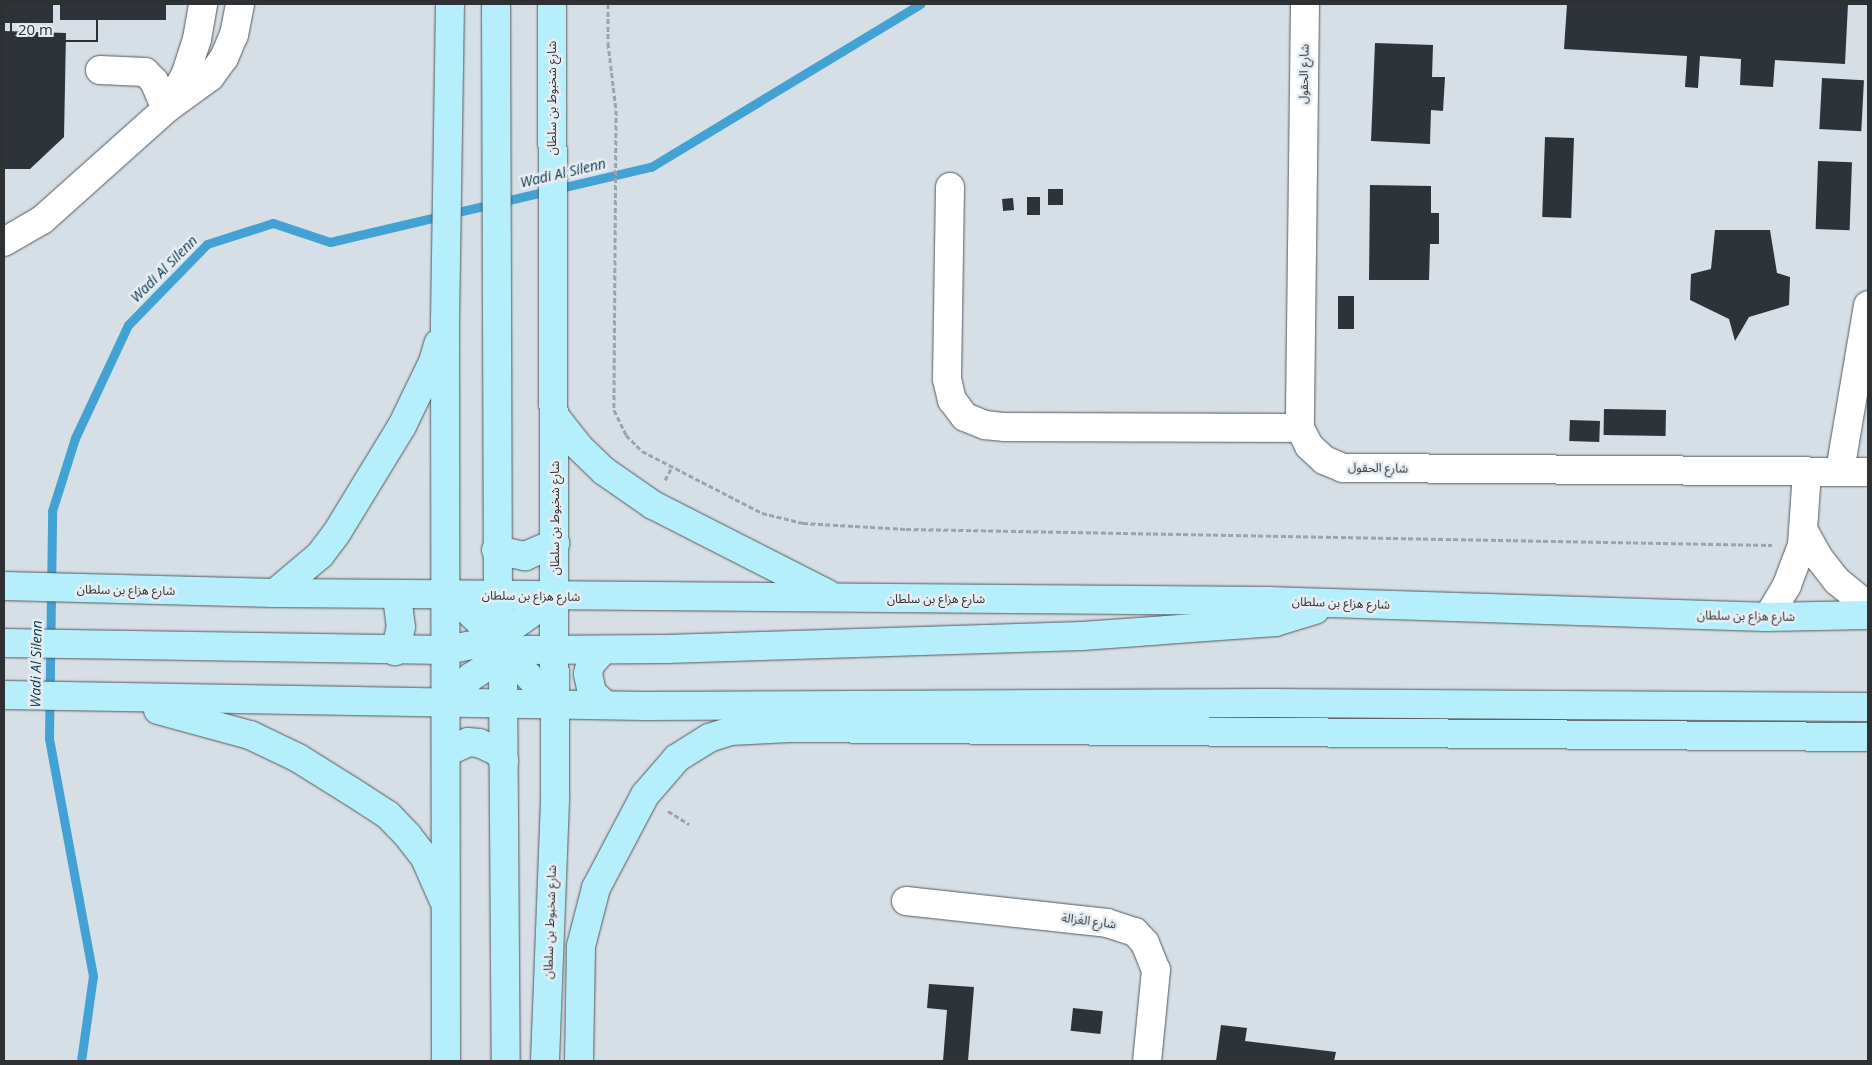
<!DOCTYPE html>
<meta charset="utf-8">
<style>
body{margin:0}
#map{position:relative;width:1872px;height:1065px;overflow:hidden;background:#d7dfe6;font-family:"Open Sans","Noto Sans Arabic",sans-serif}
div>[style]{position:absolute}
.stream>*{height:9px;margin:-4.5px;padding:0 4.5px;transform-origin:4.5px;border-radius:4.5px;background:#41a2d3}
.building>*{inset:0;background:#2d3338;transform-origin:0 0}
.path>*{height:3px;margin-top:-1.5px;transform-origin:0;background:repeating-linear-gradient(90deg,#9da4a9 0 5px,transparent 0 7.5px)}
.roads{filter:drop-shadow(0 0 1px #53595f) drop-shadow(0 0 1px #53595f)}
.minor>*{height:28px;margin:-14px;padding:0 14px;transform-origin:14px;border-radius:14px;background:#fff}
.major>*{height:28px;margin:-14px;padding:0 14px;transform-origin:14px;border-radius:14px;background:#b5effc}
span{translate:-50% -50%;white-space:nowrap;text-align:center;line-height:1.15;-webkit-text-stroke:5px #e5edf3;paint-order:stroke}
.street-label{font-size:12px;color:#2e3133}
.water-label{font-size:14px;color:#0c374b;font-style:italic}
.frame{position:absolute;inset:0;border:5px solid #2e3133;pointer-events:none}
.scale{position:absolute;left:10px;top:20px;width:88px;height:22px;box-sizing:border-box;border:2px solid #2e3133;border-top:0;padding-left:6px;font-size:15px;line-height:18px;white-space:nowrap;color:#2e3133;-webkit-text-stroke:4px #e5edf3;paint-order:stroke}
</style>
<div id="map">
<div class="stream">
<div style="left:81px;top:1061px;width:86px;rotate:-82deg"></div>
<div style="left:93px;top:976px;width:242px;rotate:-100.5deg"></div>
<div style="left:49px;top:738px;width:227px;rotate:-89.2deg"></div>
<div style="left:52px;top:511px;width:77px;rotate:-72.5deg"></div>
<div style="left:75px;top:438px;width:125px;rotate:-64.9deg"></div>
<div style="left:128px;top:325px;width:113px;rotate:-45.7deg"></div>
<div style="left:207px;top:244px;width:69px;rotate:-17.7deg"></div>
<div style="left:273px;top:223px;width:60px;rotate:18.4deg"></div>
<div style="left:330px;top:242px;width:330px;rotate:-13.2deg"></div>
<div style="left:651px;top:167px;width:315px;rotate:-31.2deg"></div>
</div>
<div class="building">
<div style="left:4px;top:4px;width:49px;height:19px"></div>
<div style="left:60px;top:4px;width:106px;height:16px"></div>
<div style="clip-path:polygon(1567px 4px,1848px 4px,1845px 64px,1775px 60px,1773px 87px,1740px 85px,1741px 59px,1700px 56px,1698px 88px,1685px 87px,1687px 56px,1564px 49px)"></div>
<div style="clip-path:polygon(4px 31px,66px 33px,64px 137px,30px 169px,4px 169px)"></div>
<div style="clip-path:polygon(1375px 43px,1433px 45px,1432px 77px,1445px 77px,1443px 111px,1431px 110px,1430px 144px,1371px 141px)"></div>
<div style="left:1822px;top:78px;width:42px;height:51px;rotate:3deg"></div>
<div style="left:1545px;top:137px;width:29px;height:80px;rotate:2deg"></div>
<div style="left:1818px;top:161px;width:34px;height:68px;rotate:2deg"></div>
<div style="clip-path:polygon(1370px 185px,1431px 186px,1431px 213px,1439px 213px,1439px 244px,1430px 244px,1429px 280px,1369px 280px)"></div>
<div style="left:1048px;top:189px;width:15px;height:16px"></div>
<div style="left:1027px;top:197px;width:13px;height:18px"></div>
<div style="left:1013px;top:198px;width:12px;height:11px;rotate:85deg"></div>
<div style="clip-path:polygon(1715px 230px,1770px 230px,1777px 273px,1790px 277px,1789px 305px,1749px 317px,1735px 341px,1729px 319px,1690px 300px,1691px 274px,1711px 269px)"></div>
<div style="left:1338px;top:296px;width:16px;height:33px"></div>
<div style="left:1604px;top:409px;width:62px;height:26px;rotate:1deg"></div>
<div style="left:1570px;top:420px;width:30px;height:21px;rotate:2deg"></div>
<div style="clip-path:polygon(929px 984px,974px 987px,968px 1061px,943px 1061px,947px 1010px,927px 1008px)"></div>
<div style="left:1073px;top:1008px;width:30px;height:23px;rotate:6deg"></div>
<div style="clip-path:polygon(1221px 1025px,1247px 1028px,1245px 1041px,1336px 1052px,1334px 1061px,1216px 1061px)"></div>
</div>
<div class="path">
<div style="left:608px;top:4px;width:39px;rotate:90deg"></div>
<div style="left:608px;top:43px;width:67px;rotate:83.2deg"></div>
<div style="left:616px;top:110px;width:300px;rotate:90.4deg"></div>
<div style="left:614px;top:410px;width:28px;rotate:64deg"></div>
<div style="left:626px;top:435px;width:23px;rotate:45deg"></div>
<div style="left:642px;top:451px;width:135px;rotate:27.3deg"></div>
<div style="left:762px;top:513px;width:42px;rotate:13.7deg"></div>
<div style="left:803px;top:523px;width:103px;rotate:3.3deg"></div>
<div style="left:906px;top:529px;width:866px;rotate:1.06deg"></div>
<div style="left:665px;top:480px;width:15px;rotate:-62deg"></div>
<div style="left:668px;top:811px;width:25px;rotate:32deg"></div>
</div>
<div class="roads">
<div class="minor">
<div style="left:1305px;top:4px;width:424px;rotate:90.7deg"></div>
<div style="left:1300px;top:428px;width:20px;rotate:63deg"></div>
<div style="left:1309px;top:446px;width:21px;rotate:43deg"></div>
<div style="left:1324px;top:460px;width:21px;rotate:23deg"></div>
<div style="left:1343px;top:468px;width:20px"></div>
<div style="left:1363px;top:468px;width:505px;rotate:0.45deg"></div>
<div style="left:100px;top:70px;width:45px;rotate:2.5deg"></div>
<div style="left:145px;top:72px;width:13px;rotate:45deg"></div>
<div style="left:154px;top:81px;width:30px;rotate:67deg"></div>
<div style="left:168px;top:106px;width:38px;rotate:-61deg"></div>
<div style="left:186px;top:73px;width:36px;rotate:-72deg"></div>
<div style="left:197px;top:39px;width:36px;rotate:-80deg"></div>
<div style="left:950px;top:187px;width:192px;rotate:90.9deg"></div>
<div style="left:947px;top:379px;width:22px;rotate:77deg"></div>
<div style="left:952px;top:400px;width:21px;rotate:53deg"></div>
<div style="left:965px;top:417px;width:22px;rotate:22deg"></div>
<div style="left:985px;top:425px;width:20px;rotate:6deg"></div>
<div style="left:1005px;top:427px;width:295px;rotate:0.2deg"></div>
<div style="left:4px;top:242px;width:44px;rotate:-30.1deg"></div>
<div style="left:42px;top:220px;width:166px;rotate:-41.8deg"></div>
<div style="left:166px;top:109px;width:54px;rotate:-36deg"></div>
<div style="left:210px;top:77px;width:24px;rotate:-54deg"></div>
<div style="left:224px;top:58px;width:25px;rotate:-67deg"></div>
<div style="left:234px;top:35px;width:32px;rotate:-79deg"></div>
<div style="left:1840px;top:471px;width:168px;rotate:-80.4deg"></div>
<div style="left:1805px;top:533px;width:29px;rotate:61deg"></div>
<div style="left:1819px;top:558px;width:29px;rotate:52deg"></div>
<div style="left:1837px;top:581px;width:40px;rotate:39deg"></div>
<div style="left:1768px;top:617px;width:37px;rotate:-59deg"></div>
<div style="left:1787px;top:585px;width:43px;rotate:-69.4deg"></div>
<div style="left:1802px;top:545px;width:73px;rotate:-86.1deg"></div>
<div style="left:906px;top:901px;width:202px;rotate:6.2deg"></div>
<div style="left:1107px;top:923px;width:29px;rotate:18deg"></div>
<div style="left:1135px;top:932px;width:15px;rotate:48deg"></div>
<div style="left:1145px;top:943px;width:29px;rotate:68deg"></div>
<div style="left:1156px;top:970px;width:91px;rotate:95.6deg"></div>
</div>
<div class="major">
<div style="left:496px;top:4px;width:603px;rotate:89.81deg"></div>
<div style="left:498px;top:607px;width:27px;rotate:77deg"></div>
<div style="left:504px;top:633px;width:39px;rotate:64deg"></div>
<div style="left:521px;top:668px;width:50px;rotate:46.6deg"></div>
<div style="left:554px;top:415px;width:39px;rotate:52deg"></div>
<div style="left:578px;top:446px;width:36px;rotate:44deg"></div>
<div style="left:604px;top:471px;width:60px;rotate:34.8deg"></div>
<div style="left:653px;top:505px;width:196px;rotate:27deg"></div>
<div style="left:496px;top:550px;width:30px;rotate:12deg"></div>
<div style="left:525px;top:556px;width:33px;rotate:-23deg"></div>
<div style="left:4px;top:586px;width:271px;rotate:1.5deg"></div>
<div style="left:275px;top:593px;width:992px;rotate:0.46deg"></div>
<div style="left:1267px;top:601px;width:501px;rotate:1.83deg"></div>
<div style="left:1768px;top:617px;width:100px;rotate:-1.1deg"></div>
<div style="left:275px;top:593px;width:59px;rotate:-40.2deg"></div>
<div style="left:320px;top:555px;width:26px;rotate:-53deg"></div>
<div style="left:336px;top:534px;width:127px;rotate:-58.6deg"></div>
<div style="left:402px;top:426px;width:71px;rotate:-64.2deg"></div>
<div style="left:433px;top:362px;width:19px;rotate:-74deg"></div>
<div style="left:393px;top:594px;width:11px;rotate:63deg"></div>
<div style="left:398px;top:604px;width:23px;rotate:83deg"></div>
<div style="left:401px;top:627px;width:25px;rotate:104deg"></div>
<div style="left:446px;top:594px;width:17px;rotate:33deg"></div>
<div style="left:460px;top:603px;width:32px;rotate:44deg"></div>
<div style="left:483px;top:625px;width:39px;rotate:63deg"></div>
<div style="left:501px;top:660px;width:14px;rotate:82deg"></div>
<div style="left:503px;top:674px;width:387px;rotate:89.6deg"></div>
<div style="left:4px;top:643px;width:442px;rotate:0.9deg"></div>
<div style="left:446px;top:650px;width:32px;rotate:-11deg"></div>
<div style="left:477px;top:644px;width:29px;rotate:-22deg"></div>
<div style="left:504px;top:633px;width:63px;rotate:-36deg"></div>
<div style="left:603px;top:650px;width:20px;rotate:131deg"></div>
<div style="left:590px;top:665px;width:9px;rotate:103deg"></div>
<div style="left:588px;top:674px;width:19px;rotate:78deg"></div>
<div style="left:592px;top:693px;width:18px;rotate:41deg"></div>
<div style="left:4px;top:695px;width:641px;rotate:0.98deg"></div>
<div style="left:645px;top:706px;width:624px;rotate:-0.28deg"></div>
<div style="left:1269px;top:703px;width:599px;rotate:0.38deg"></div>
<div style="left:448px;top:704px;width:35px;rotate:-50deg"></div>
<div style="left:471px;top:677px;width:17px;rotate:-33deg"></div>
<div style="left:485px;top:668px;width:46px;rotate:-23.2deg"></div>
<div style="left:527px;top:650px;width:139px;rotate:-0.4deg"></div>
<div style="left:666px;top:649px;width:416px;rotate:-1.8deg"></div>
<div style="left:1082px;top:636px;width:194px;rotate:-4.1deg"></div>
<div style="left:1275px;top:622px;width:42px;rotate:-16.7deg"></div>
<div style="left:158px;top:710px;width:95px;rotate:15.2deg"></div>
<div style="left:250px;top:735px;width:53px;rotate:25.6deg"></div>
<div style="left:298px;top:758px;width:62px;rotate:31.9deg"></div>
<div style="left:351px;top:791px;width:44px;rotate:33deg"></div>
<div style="left:388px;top:815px;width:29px;rotate:46deg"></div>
<div style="left:408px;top:836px;width:28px;rotate:52deg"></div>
<div style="left:425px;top:858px;width:45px;rotate:66.3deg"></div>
<div style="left:447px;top:752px;width:23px;rotate:-25deg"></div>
<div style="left:468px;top:742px;width:11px;rotate:5deg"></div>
<div style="left:479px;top:743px;width:21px;rotate:25deg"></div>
<div style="left:498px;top:752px;width:11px;rotate:56deg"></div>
<div style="left:446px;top:1061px;width:740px;rotate:-90.08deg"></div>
<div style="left:445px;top:321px;width:317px;rotate:-89.1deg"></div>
<div style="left:545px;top:1061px;width:266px;rotate:-87.8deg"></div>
<div style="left:555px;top:795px;width:791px;rotate:-90.22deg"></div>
<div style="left:579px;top:1061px;width:115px;rotate:-89deg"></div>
<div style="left:581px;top:946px;width:60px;rotate:-75.5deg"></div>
<div style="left:596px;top:888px;width:105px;rotate:-62.2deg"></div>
<div style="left:645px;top:795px;width:49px;rotate:-49.1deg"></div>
<div style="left:677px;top:758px;width:38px;rotate:-32deg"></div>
<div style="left:709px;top:738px;width:22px;rotate:-18deg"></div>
<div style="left:730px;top:731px;width:60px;rotate:-2.9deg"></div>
<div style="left:790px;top:728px;width:1078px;rotate:0.48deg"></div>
</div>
</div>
<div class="street-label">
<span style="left:1304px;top:74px;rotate:-89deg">شارع الحقول</span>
<span style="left:552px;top:98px;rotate:-90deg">شارع شخبوط بن سلطان</span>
<span style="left:1378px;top:468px;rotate:1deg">شارع الحقول</span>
<span style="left:555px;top:518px;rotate:-90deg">شارع شخبوط بن سلطان</span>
<span style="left:126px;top:590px;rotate:1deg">شارع هزاع بن سلطان</span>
<span style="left:531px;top:596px;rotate:1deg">شارع هزاع بن سلطان</span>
<span style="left:936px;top:599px">شارع هزاع بن سلطان</span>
<span style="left:1341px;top:603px;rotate:2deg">شارع هزاع بن سلطان</span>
<span style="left:1746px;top:616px;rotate:1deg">شارع هزاع بن سلطان</span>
<span style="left:1089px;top:921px;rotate:7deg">شارع الغَزالة</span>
<span style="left:550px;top:922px;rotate:-88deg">شارع شخبوط بن سلطان</span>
</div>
<div class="water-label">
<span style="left:563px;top:173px;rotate:-13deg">Wadi Al Silenn</span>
<span style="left:164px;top:269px;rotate:-45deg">Wadi Al Silenn</span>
<span style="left:36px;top:664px;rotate:-89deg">Wadi Al Silenn</span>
</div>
<div class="frame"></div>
<div class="scale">20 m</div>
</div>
